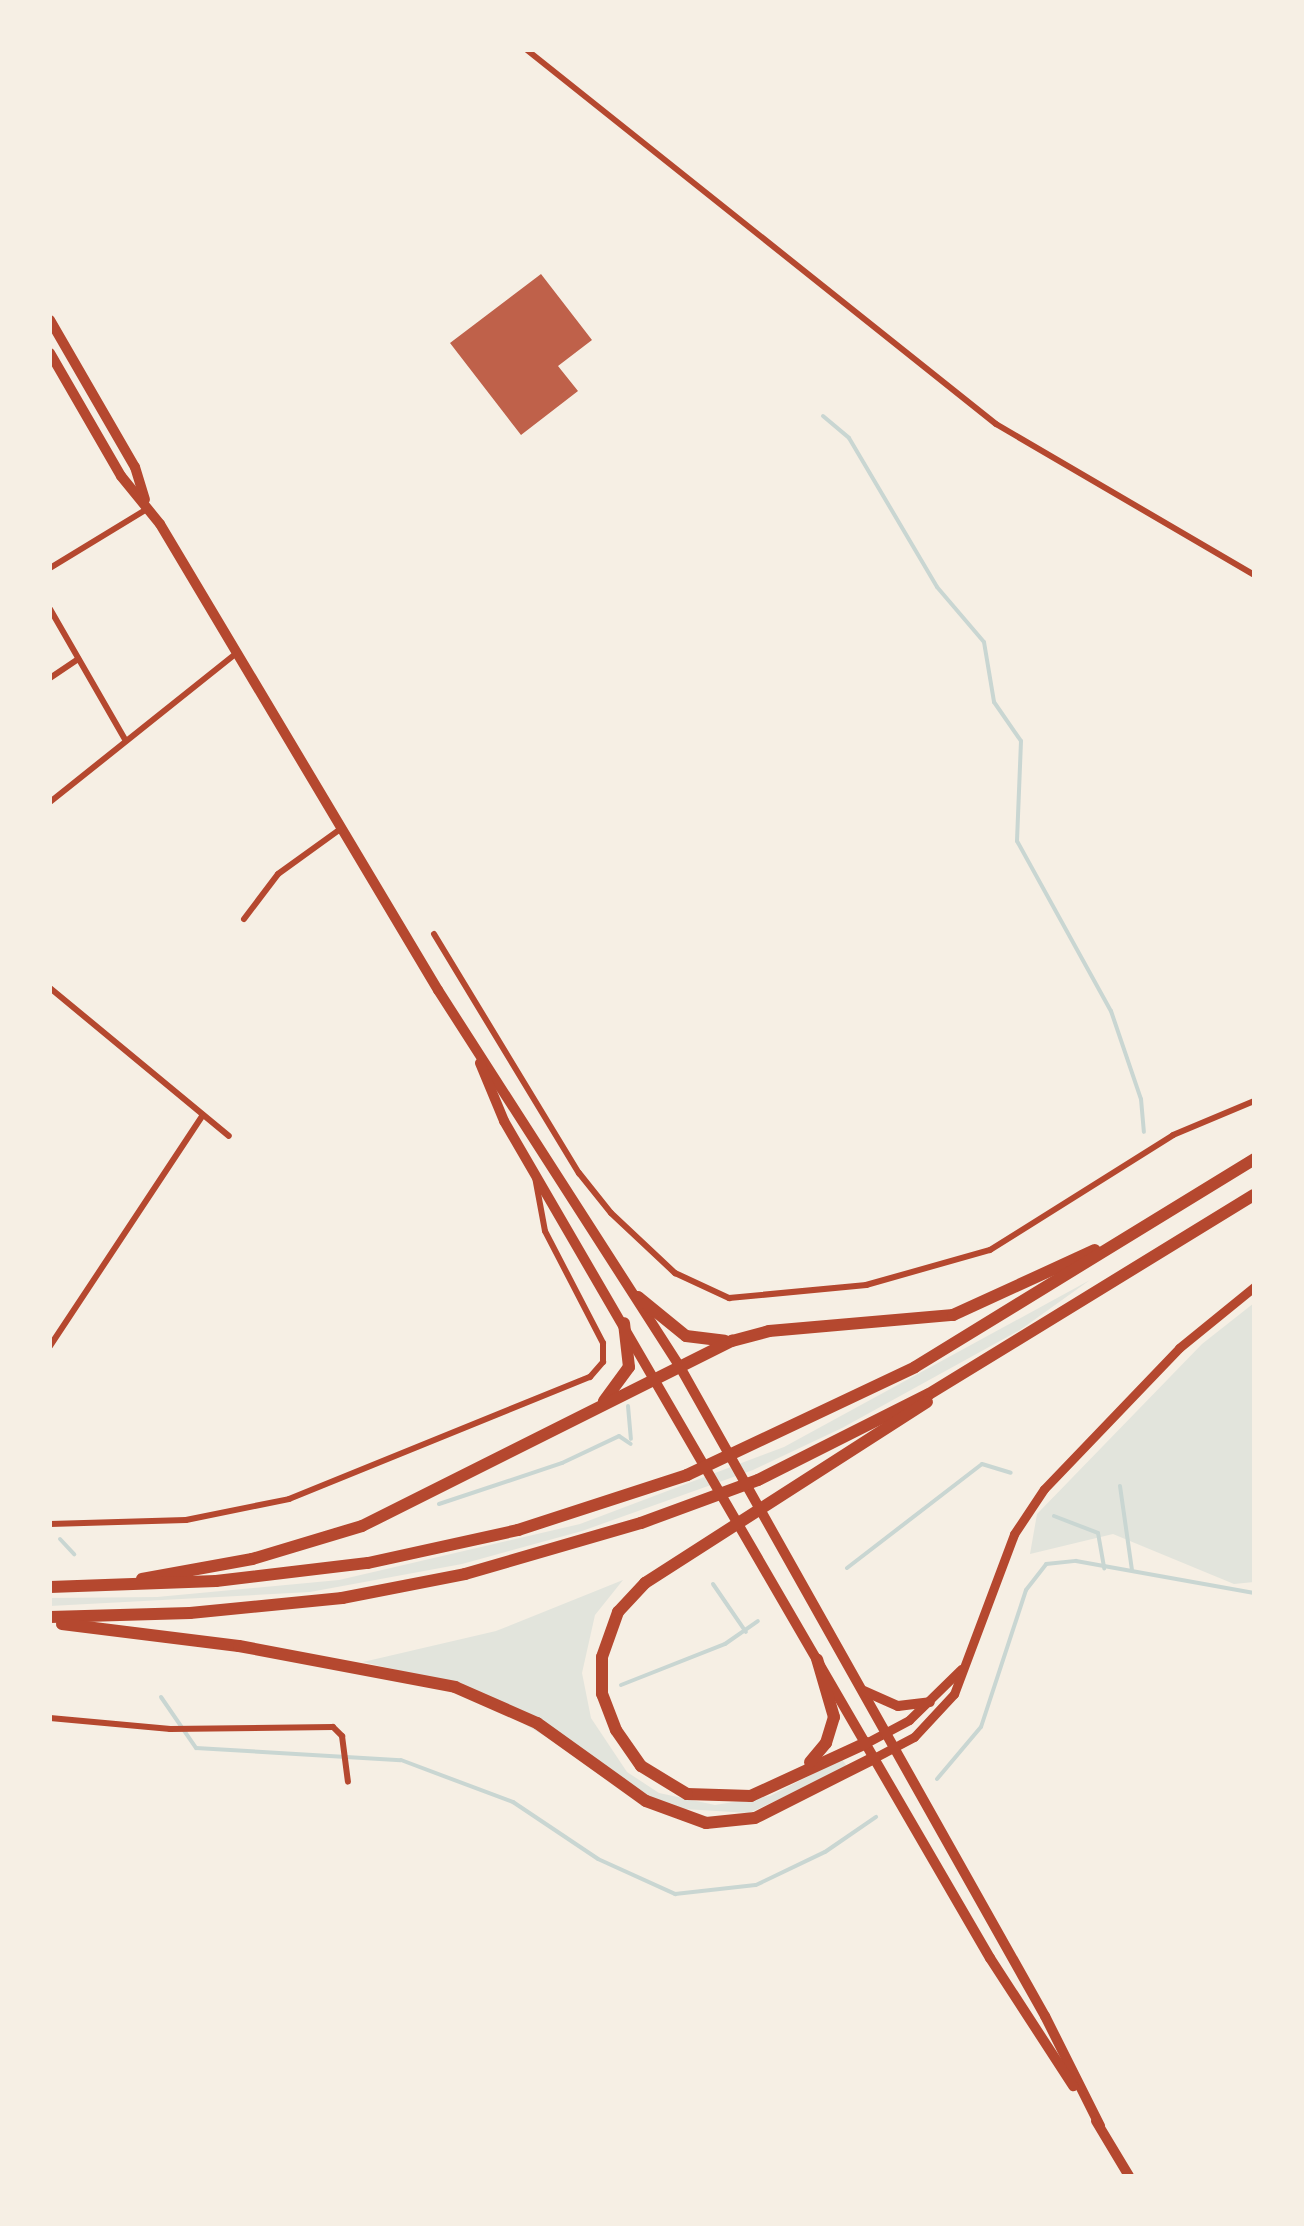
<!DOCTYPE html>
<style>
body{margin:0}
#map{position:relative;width:1304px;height:2226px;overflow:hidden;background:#f6efe4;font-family:"Noto Sans",sans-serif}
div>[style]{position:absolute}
.green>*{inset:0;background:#e2e4dc}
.stream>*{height:4px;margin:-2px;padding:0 2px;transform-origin:2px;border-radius:2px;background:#c9d6d2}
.building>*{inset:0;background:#bf614a}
.minor>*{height:6px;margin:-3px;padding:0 3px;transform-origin:3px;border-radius:3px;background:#b5482f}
.secondary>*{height:9px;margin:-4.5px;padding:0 4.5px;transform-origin:4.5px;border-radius:4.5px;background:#b5482f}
.primary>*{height:10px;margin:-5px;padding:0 5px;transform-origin:5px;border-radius:5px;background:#b5482f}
.motorway>*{height:12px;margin:-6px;padding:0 6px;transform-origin:6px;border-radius:6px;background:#b5482f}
span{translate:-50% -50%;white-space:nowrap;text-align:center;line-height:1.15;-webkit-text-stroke:9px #f6efe4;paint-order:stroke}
.frame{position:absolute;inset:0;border:52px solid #f6efe4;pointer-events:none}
</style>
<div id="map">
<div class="green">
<div style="clip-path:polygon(1090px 1280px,1020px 1330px,842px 1428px,753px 1470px,582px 1531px,462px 1564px,310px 1592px,50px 1606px,50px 1598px,157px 1597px,339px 1580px,580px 1524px,784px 1447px)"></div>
<div style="clip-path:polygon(1254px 1303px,1254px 1582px,1234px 1584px,1113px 1534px,1030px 1554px,1037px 1514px,1202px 1344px)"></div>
<div style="clip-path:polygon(623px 1580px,595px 1615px,582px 1673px,591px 1718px,627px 1772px,659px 1793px,715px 1805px,770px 1796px,842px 1759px,848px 1768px,749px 1813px,668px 1808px,456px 1684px,363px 1662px,496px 1631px)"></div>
</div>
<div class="stream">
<div style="left:823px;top:416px;width:34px;rotate:40deg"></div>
<div style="left:849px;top:438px;width:173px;rotate:59.4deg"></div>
<div style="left:937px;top:587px;width:72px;rotate:49.5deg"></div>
<div style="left:984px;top:642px;width:61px;rotate:80.5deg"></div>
<div style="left:994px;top:702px;width:47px;rotate:55.3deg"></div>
<div style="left:1021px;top:741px;width:100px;rotate:92.3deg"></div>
<div style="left:1017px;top:841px;width:194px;rotate:61.1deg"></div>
<div style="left:1111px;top:1011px;width:93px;rotate:71.2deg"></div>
<div style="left:1141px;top:1099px;width:33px;rotate:85deg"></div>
<div style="left:628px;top:1406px;width:33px;rotate:85deg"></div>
<div style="left:1120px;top:1486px;width:85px;rotate:81.9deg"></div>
<div style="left:439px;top:1504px;width:130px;rotate:-18.4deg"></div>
<div style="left:562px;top:1463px;width:63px;rotate:-25.3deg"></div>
<div style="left:619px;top:1436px;width:14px;rotate:34deg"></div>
<div style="left:1054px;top:1516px;width:47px;rotate:21.1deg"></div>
<div style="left:1098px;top:1533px;width:36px;rotate:80deg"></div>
<div style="left:60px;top:1539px;width:21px;rotate:47deg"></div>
<div style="left:847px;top:1568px;width:170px;rotate:-37.6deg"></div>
<div style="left:982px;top:1464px;width:30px;rotate:17deg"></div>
<div style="left:713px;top:1584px;width:58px;rotate:55.5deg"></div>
<div style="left:621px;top:1685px;width:112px;rotate:-21.5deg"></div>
<div style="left:725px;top:1644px;width:40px;rotate:-34.9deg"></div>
<div style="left:161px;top:1697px;width:62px;rotate:55.5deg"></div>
<div style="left:196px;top:1748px;width:205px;rotate:3.4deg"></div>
<div style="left:401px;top:1760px;width:120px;rotate:20.6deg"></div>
<div style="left:513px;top:1802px;width:102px;rotate:33.8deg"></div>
<div style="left:598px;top:1859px;width:85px;rotate:24.4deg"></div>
<div style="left:675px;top:1894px;width:81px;rotate:-6.3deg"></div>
<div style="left:756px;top:1885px;width:76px;rotate:-25.6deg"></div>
<div style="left:825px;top:1852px;width:62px;rotate:-34.5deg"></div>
<div style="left:937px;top:1779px;width:68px;rotate:-49.8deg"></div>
<div style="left:981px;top:1727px;width:144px;rotate:-71.8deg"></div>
<div style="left:1026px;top:1590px;width:33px;rotate:-52deg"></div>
<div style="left:1046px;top:1564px;width:30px;rotate:-6deg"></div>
<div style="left:1076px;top:1561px;width:181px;rotate:10.2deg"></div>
</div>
<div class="building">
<div style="clip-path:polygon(541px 274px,592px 340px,558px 366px,578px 391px,521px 435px,450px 343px)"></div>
</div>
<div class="minor">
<div style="left:527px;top:50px;width:600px;rotate:38.57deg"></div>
<div style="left:996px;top:424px;width:299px;rotate:30.3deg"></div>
<div style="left:50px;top:568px;width:114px;rotate:-31.3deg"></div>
<div style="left:50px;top:609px;width:152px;rotate:60.1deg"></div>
<div style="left:50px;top:678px;width:34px;rotate:-34deg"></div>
<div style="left:50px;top:802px;width:236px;rotate:-38.6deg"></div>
<div style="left:244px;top:919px;width:56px;rotate:-52.9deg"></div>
<div style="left:278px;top:874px;width:75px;rotate:-35.8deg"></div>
<div style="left:434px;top:934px;width:280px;rotate:58.8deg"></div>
<div style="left:579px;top:1173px;width:51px;rotate:51.3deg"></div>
<div style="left:611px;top:1213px;width:88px;rotate:43.2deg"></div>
<div style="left:675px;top:1273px;width:60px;rotate:24.8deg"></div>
<div style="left:729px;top:1298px;width:138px;rotate:-5.4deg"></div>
<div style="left:866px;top:1285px;width:129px;rotate:-15.8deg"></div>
<div style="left:990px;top:1250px;width:216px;rotate:-32.1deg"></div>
<div style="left:1173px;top:1135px;width:88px;rotate:-22.8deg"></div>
<div style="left:50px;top:988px;width:232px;rotate:39.6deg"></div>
<div style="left:50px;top:1346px;width:277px;rotate:-56.5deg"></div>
<div style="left:50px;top:1524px;width:136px;rotate:-1.7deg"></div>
<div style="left:186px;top:1520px;width:105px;rotate:-11.5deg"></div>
<div style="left:289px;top:1499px;width:325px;rotate:-22.1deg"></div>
<div style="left:590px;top:1377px;width:20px;rotate:-49deg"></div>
<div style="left:603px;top:1362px;width:19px;rotate:-90deg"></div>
<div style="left:603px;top:1343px;width:126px;rotate:-117.4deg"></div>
<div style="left:545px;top:1231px;width:55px;rotate:-100.5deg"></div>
<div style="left:50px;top:1718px;width:121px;rotate:5.2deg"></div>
<div style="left:170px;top:1729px;width:163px;rotate:-0.7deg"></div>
<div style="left:333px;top:1727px;width:13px;rotate:45deg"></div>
<div style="left:342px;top:1736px;width:46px;rotate:82.6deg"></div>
</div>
<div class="secondary">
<div style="left:866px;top:1743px;width:49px;rotate:-28.1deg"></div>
<div style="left:909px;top:1720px;width:73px;rotate:-44.4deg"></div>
<div style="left:874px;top:1758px;width:45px;rotate:-27.7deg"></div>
<div style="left:914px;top:1737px;width:59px;rotate:-47.1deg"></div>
<div style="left:954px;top:1694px;width:171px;rotate:-69.4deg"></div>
<div style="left:1014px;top:1534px;width:54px;rotate:-56.3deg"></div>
<div style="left:1044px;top:1489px;width:195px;rotate:-46.2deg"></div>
<div style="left:1179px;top:1348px;width:97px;rotate:-39.1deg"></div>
</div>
<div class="primary">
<div style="left:50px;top:320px;width:170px;rotate:60deg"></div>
<div style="left:135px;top:467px;width:34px;rotate:73deg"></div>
<div style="left:50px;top:353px;width:142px;rotate:60deg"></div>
<div style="left:121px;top:476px;width:62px;rotate:50.9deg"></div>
<div style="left:160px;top:524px;width:543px;rotate:59.18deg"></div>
<div style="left:438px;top:990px;width:448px;rotate:57.3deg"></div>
<div style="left:680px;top:1367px;width:745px;rotate:60.65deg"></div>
<div style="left:1045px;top:2016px;width:123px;rotate:63.4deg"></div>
<div style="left:480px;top:1063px;width:63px;rotate:67.5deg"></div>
<div style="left:504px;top:1121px;width:968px;rotate:59.86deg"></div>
<div style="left:990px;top:1958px;width:153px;rotate:57deg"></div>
<div style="left:864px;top:1691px;width:37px;rotate:24deg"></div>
<div style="left:898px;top:1706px;width:32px;rotate:-7deg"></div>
<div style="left:1096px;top:2121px;width:64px;rotate:59deg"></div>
</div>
<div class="motorway">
<div style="left:638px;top:1297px;width:62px;rotate:39.1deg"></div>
<div style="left:686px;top:1336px;width:39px;rotate:7deg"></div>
<div style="left:604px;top:1401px;width:42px;rotate:-53.7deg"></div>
<div style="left:629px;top:1367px;width:44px;rotate:-96.5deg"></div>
<div style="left:142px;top:1579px;width:112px;rotate:-10.3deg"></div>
<div style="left:252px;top:1559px;width:115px;rotate:-16.7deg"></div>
<div style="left:362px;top:1526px;width:414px;rotate:-26.6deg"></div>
<div style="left:732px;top:1341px;width:38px;rotate:-15deg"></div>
<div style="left:769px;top:1331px;width:185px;rotate:-5deg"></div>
<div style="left:953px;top:1315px;width:156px;rotate:-24.6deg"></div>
<div style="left:50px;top:1587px;width:166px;rotate:-2.1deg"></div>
<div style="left:216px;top:1581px;width:153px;rotate:-6.8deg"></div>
<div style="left:368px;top:1563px;width:154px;rotate:-12.4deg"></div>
<div style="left:518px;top:1530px;width:178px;rotate:-18deg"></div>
<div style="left:687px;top:1475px;width:252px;rotate:-25.3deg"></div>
<div style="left:915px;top:1367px;width:398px;rotate:-31.5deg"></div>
<div style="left:50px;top:1617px;width:140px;rotate:-1.6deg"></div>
<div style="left:190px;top:1613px;width:153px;rotate:-5.6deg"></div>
<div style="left:342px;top:1598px;width:125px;rotate:-11deg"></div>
<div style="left:465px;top:1574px;width:183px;rotate:-16.2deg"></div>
<div style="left:641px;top:1523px;width:125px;rotate:-20.2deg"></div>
<div style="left:758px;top:1480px;width:191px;rotate:-26.7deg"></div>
<div style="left:929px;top:1394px;width:381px;rotate:-31.5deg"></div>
<div style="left:62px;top:1624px;width:178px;rotate:7.1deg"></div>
<div style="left:239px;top:1646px;width:220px;rotate:10.7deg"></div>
<div style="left:455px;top:1687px;width:90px;rotate:23.7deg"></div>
<div style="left:537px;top:1723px;width:134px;rotate:35.6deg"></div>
<div style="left:646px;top:1801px;width:64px;rotate:20.1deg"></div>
<div style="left:706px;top:1823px;width:49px;rotate:-5.8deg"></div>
<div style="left:755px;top:1818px;width:133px;rotate:-26.8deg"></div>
<div style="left:866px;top:1743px;width:127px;rotate:155.3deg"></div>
<div style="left:751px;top:1796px;width:64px;rotate:-178.2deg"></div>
<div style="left:687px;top:1794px;width:54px;rotate:-148.7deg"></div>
<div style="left:641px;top:1766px;width:44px;rotate:-124.8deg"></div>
<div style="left:616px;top:1730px;width:39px;rotate:-111deg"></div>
<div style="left:602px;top:1694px;width:37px;rotate:-90deg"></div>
<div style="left:602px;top:1657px;width:48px;rotate:-70.4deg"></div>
<div style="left:618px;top:1612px;width:40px;rotate:-47deg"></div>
<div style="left:645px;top:1583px;width:335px;rotate:-32.7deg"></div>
<div style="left:810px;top:1762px;width:25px;rotate:-50deg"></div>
<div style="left:826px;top:1743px;width:27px;rotate:-73deg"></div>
<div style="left:834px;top:1717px;width:60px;rotate:-106.3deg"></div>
</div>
<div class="frame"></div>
</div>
